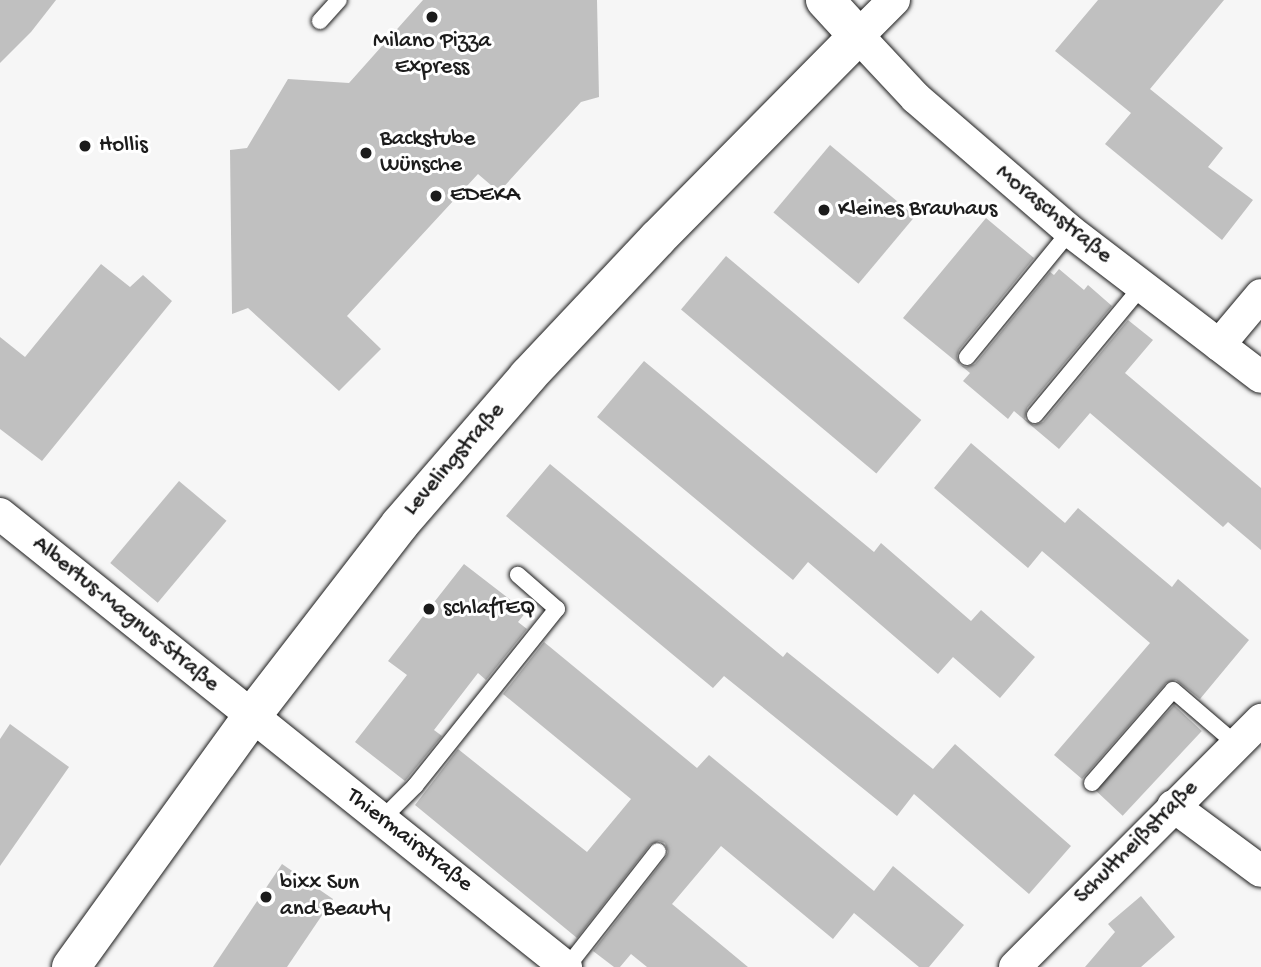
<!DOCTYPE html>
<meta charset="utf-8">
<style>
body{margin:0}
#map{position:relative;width:1261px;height:967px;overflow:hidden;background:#f6f6f6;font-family:"Gochi Hand",sans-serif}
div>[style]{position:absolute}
.building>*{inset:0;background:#c0c0c0;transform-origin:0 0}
.roads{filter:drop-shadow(0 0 2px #1c1c1c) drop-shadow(0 0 2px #1c1c1c)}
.lane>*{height:16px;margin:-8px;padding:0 8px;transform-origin:8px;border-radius:8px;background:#fff}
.street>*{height:32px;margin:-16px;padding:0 16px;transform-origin:16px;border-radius:16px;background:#fff}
.secondary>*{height:38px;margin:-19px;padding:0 19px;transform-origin:19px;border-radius:19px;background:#fff}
.dots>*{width:19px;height:19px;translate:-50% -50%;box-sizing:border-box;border:4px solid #fff;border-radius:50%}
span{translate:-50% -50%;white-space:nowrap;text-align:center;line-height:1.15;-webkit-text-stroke:6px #fff;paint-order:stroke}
.poi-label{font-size:23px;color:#1c1c1c}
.left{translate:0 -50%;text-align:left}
.street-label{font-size:23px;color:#1c1c1c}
</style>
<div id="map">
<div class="building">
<div style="clip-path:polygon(0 0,56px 0,31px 32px,0 63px)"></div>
<div style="clip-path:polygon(423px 0,597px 0,599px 97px,581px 102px,499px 192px,478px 174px,347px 316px,381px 349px,339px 391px,248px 308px,232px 314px,230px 150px,247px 148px,288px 79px,349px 83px)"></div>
<div style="clip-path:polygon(1098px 0,1224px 0,1150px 89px,1223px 148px,1208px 167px,1253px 200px,1222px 240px,1105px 144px,1131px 113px,1055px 51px)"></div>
<div style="left:830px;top:145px;width:111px;height:88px;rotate:40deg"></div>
<div style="clip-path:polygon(986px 218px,1034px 258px,959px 350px,957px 356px,960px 365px,966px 367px,975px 364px,1050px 272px,1054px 275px,1059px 269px,1084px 290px,1088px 285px,1112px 306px,1027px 408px,1025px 419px,1034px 425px,1043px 422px,1128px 320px,1153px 340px,1125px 373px,1261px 488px,1261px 550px,1228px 522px,1223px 527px,1090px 413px,1059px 449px,1014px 411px,1008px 419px,963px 381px,970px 373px,903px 318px)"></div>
<div style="left:726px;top:256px;width:255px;height:70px;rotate:40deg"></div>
<div style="clip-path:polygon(101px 264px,130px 287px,143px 275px,172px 301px,42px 461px,0 429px,0 337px,25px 357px)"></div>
<div style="clip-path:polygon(644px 361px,874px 552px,881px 543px,971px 621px,981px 610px,1035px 657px,1000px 698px,953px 657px,938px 674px,808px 562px,793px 580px,597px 417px)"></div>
<div style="clip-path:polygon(971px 443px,1065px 523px,1078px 508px,1172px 587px,1178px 579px,1249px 640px,1200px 699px,1176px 680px,1166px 683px,1082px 779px,1054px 755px,1150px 643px,1042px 551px,1028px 568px,934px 488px)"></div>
<div style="clip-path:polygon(550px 464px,783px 657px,787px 652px,933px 769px,955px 744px,1071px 846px,1029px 894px,914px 794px,897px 816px,724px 676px,713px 688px,506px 516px)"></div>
<div style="left:179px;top:481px;width:62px;height:107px;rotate:40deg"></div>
<div style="clip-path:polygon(464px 564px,526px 612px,518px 622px,527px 629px,486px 680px,478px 673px,434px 730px,442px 736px,405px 781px,355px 742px,407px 675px,388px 661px)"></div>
<div style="clip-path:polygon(544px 642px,697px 768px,709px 755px,874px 891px,893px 866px,964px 925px,929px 967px,919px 967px,854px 913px,833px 939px,721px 846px,672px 904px,748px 967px,647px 967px,631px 954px,620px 967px,614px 967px,593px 951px,666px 857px,668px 852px,665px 843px,659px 841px,650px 845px,577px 938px,415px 805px,458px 749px,587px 852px,631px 799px,503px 694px)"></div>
<div style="left:1174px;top:705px;width:38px;height:116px;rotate:43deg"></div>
<div style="clip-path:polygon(10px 724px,69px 767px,0 866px,0 739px)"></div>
<div style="clip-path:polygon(282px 864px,333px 899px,287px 967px,213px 967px)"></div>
<div style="clip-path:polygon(1141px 896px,1175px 937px,1141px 967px,1085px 967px,1115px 932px,1108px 924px)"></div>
</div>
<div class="roads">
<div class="lane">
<div style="left:320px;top:21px;width:28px;rotate:-48deg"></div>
<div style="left:967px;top:357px;width:163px;rotate:-50.7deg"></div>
<div style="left:1035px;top:415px;width:168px;rotate:-50.3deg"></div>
<div style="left:1092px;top:783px;width:123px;rotate:-48.9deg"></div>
<div style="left:1173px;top:690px;width:83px;rotate:40.6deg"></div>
<div style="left:382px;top:819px;width:47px;rotate:-45deg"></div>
<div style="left:415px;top:786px;width:227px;rotate:-51.3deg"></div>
<div style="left:557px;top:609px;width:52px;rotate:-138.9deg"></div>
<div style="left:567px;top:967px;width:147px;rotate:-51.9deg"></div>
</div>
<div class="street">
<div style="left:894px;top:0;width:51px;rotate:135deg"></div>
<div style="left:858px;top:36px;width:85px;rotate:46.9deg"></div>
<div style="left:916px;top:98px;width:203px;rotate:40.8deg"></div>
<div style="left:1070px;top:231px;width:240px;rotate:37.4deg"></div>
<div style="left:1219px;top:345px;width:65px;rotate:-50deg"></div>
<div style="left:0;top:514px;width:725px;rotate:38.67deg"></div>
<div style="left:1173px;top:806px;width:109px;rotate:36.5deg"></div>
<div style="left:1015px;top:967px;width:349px;rotate:-45.1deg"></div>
</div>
<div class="secondary">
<div style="left:71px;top:967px;width:308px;rotate:-54.2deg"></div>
<div style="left:251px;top:717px;width:244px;rotate:-52.3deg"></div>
<div style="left:400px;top:524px;width:196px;rotate:-49.1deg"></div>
<div style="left:528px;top:376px;width:188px;rotate:-46.7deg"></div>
<div style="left:657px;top:239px;width:286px;rotate:-45.3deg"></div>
<div style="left:858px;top:36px;width:49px;rotate:-132.5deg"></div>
</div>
</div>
<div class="dots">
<div style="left:432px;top:17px;background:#1c1c1c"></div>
<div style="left:85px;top:146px;background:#1c1c1c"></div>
<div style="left:366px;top:153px;background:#1c1c1c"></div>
<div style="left:436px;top:196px;background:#1c1c1c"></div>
<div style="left:824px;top:210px;background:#1c1c1c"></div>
<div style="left:429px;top:609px;background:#1c1c1c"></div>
<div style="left:266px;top:897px;background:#1c1c1c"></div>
</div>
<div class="poi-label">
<span style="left:432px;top:55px">Milano Pizza<br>Express</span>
<span class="left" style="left:380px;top:153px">Backstube<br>Wünsche</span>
<span class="left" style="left:99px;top:146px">Hollis</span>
<span class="left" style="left:450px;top:196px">EDEKA</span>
<span class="left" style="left:838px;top:210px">Kleines Brauhaus</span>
<span class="left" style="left:443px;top:609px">schlafTEQ</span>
<span class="left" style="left:280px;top:897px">bixx Sun<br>and Beauty</span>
</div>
<div class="street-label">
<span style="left:1053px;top:215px;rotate:39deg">Moraschstraße</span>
<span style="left:455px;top:460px;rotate:-49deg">Levelingstraße</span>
<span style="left:125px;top:615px;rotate:39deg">Albertus-Magnus-Straße</span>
<span style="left:409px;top:841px;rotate:38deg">Thiermairstraße</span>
<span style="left:1137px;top:843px;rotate:-45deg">Schultheißstraße</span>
</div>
</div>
